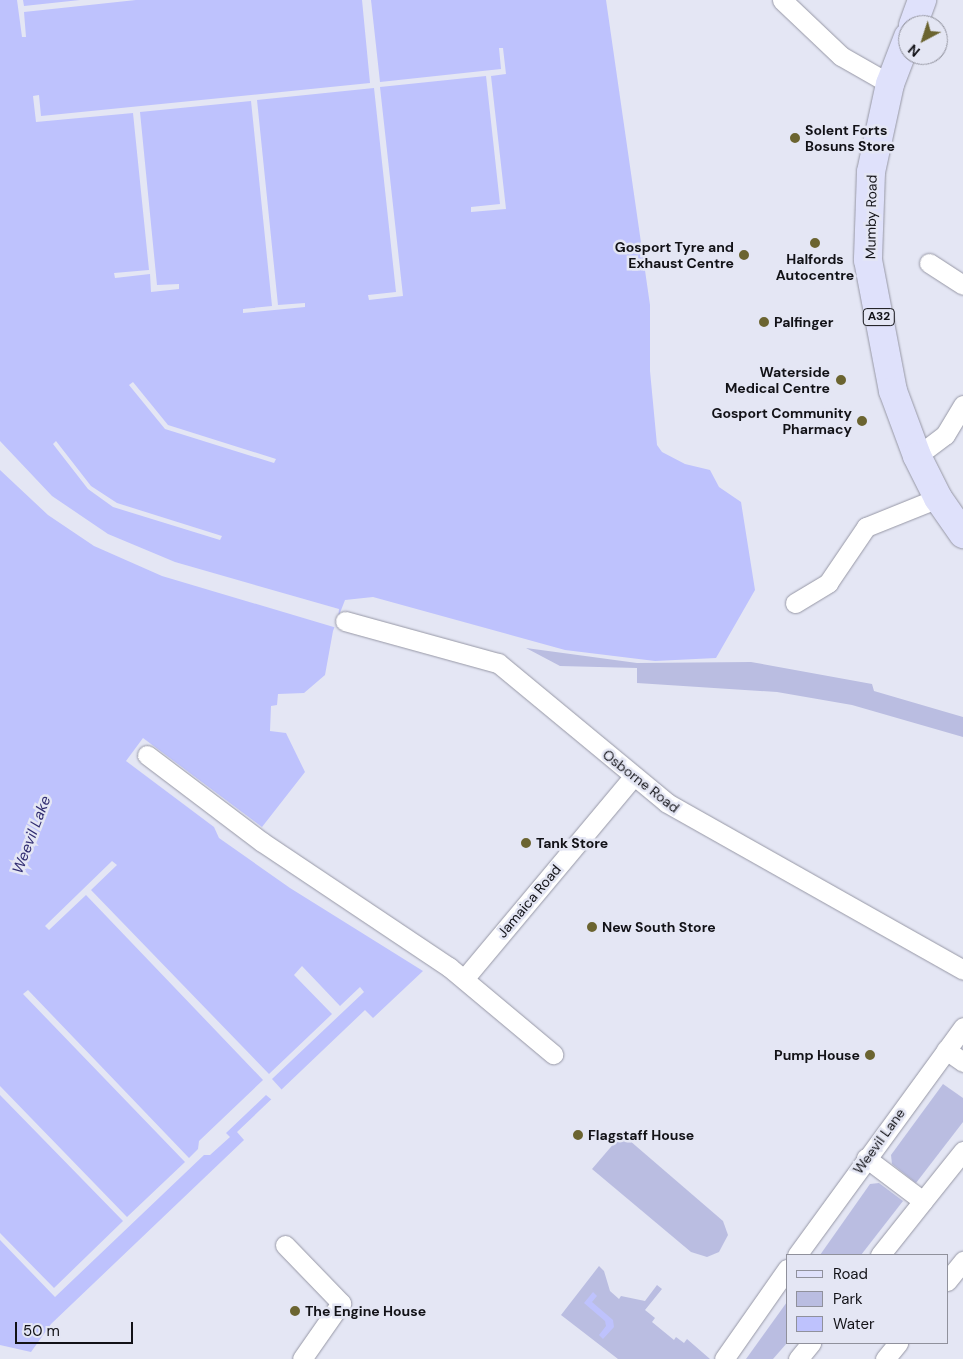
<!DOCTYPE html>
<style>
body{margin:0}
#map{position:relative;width:963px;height:1359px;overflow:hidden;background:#e4e6f4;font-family:"DM Sans",sans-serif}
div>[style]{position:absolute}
.green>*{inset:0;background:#babde1}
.water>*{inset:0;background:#bec2fd}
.pier>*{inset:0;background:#e4e6f4}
.roads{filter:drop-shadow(0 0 1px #9697a5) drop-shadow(0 0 1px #9697a5)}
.minor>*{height:19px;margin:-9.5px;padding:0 9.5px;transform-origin:9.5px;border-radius:9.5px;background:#fff}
.primary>*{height:28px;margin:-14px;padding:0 14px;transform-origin:14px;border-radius:14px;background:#dfe1fb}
.dots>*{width:14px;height:14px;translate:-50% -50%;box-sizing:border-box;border:2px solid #e4e6f4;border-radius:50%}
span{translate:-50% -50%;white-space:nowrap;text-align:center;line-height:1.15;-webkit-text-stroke:5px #e4e6f4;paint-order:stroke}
.shield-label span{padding:1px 4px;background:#e4e6f4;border:1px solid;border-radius:4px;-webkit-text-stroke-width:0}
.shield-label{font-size:12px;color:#121217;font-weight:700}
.poi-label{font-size:14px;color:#121217;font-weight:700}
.left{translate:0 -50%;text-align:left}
.right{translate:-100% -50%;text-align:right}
.street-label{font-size:14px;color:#121217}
.water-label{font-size:15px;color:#312d71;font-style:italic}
.legend{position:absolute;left:786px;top:1254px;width:162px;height:90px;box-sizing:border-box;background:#e4e6f4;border:1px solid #90919c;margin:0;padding:6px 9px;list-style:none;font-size:15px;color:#121217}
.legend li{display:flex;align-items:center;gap:10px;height:25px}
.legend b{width:25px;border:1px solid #90919c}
.north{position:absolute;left:898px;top:15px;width:50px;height:50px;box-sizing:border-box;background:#e4e6f4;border:1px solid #90919c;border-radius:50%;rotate:220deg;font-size:14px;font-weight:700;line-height:20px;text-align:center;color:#121217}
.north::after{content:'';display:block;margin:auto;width:18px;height:22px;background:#6b6430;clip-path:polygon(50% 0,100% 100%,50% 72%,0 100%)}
.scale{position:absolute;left:15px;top:1322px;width:118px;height:22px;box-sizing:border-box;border:2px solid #121217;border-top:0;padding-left:6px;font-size:15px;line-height:18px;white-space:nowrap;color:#121217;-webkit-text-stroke:4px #e4e6f4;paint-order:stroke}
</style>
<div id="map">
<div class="green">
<div style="clip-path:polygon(526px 648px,637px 663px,751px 662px,872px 684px,874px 691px,963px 717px,963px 737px,852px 705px,777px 692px,637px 683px,637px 668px,560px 666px)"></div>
<div style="clip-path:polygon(943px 1084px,963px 1098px,963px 1122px,916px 1183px,892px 1164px,891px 1155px)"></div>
<div style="clip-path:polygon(622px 1134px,723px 1221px,728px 1235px,719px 1252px,707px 1257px,691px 1252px,592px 1169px)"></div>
<div style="clip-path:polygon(879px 1183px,903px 1201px,861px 1255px,820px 1255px,870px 1184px)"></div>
<div style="clip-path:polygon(599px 1266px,604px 1271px,610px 1291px,619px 1299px,621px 1296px,645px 1301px,657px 1285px,662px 1289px,645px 1310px,655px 1318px,652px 1322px,674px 1340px,676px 1337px,684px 1343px,687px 1339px,710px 1359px,618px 1359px,561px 1315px)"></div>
<div style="clip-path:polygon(787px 1302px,787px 1343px,773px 1359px,746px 1359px)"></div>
</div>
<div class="water">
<div style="clip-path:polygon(0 0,606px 0,650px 305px,650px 371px,657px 445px,662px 452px,685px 464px,710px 470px,719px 487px,741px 502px,755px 590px,716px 658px,655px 661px,565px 650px,373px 597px,345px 600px,333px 631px,325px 675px,304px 693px,278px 694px,277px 705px,271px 706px,270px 731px,286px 733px,305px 772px,262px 827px,143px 738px,126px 761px,214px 827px,219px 838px,290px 888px,423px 971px,373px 1018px,365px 1010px,237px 1132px,244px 1140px,51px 1324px,31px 1352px,0 1345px)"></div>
<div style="clip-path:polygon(593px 1292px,597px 1296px,592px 1302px,613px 1320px,614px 1327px,603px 1339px,599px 1335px,606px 1326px,605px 1321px,584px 1303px)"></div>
</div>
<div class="pier">
<div style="clip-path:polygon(17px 0,23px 0,24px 6px,80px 0,136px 0,24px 12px,26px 37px,22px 37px)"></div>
<div style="clip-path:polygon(362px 0,371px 0,380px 82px,501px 69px,499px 48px,503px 48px,506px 74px,491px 76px,506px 209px,471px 212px,471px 207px,500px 204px,486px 76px,380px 87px,403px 296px,369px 300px,368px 295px,396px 292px,374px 88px,257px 100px,278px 305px,305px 303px,305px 307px,243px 313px,243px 309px,272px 306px,251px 101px,140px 112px,157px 285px,179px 284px,179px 289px,151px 292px,150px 274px,115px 278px,114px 273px,149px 270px,133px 113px,36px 122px,33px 96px,39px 95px,41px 116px,370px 83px)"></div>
<div style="clip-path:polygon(133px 382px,168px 425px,276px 459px,274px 463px,165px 429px,129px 385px)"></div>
<div style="clip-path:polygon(0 441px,52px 496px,108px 534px,175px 562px,339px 609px,337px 628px,162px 576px,94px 546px,48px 515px,0 470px)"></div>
<div style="clip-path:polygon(56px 441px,91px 486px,117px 503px,222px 536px,220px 540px,113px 507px,88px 489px,53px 444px)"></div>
<div style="clip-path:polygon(112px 861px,117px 865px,91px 890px,269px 1074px,332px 1014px,294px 975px,302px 966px,340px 1006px,360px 987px,364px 992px,272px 1079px,282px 1090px,272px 1100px,266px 1095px,226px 1133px,230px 1137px,210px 1155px,204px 1155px,55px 1297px,0 1240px,0 1233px,54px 1288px,123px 1221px,0 1095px,0 1086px,127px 1217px,185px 1162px,23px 994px,28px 990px,189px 1158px,198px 1149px,199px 1141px,263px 1080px,86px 895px,49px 930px,45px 926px)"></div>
</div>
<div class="roads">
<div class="minor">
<div style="left:782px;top:0;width:81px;rotate:43.5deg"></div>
<div style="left:841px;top:56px;width:56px;rotate:29.7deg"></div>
<div style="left:929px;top:263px;width:40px;rotate:32.9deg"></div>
<div style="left:917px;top:456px;width:35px;rotate:-37deg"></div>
<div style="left:945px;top:435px;width:35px;rotate:-59deg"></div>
<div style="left:795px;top:603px;width:39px;rotate:-31deg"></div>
<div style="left:828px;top:583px;width:68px;rotate:-55.8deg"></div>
<div style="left:866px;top:527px;width:78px;rotate:-21.9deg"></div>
<div style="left:345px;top:621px;width:159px;rotate:15.4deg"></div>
<div style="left:498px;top:663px;width:219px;rotate:39.6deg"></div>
<div style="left:667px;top:803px;width:340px;rotate:29.4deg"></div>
<div style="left:147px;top:755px;width:144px;rotate:37.1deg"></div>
<div style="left:262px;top:842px;width:225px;rotate:33.8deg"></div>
<div style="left:449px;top:967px;width:136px;rotate:39.9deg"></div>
<div style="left:464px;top:979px;width:263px;rotate:-50.1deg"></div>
<div style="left:946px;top:1050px;width:21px;rotate:35deg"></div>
<div style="left:866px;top:1158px;width:71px;rotate:37deg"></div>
<div style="left:923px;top:1201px;width:69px;rotate:128.5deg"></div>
<div style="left:923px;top:1201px;width:64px;rotate:-51.3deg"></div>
<div style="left:285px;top:1245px;width:81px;rotate:46deg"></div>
<div style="left:341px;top:1303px;width:68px;rotate:124.9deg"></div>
<div style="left:797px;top:1255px;width:282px;rotate:-53.9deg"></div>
<div style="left:947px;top:1281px;width:26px;rotate:-51deg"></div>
<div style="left:724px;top:1359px;width:110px;rotate:-55deg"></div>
<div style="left:798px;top:1359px;width:21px;rotate:-51deg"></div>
<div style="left:885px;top:1359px;width:21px;rotate:-51deg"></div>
</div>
<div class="primary">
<div style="left:913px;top:25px;width:27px;rotate:-70deg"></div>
<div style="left:908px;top:37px;width:50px;rotate:111deg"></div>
<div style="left:890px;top:84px;width:90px;rotate:102.2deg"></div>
<div style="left:871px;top:172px;width:88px;rotate:92deg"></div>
<div style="left:868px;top:260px;width:133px;rotate:79.2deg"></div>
<div style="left:893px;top:391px;width:69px;rotate:69.7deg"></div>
<div style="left:917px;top:456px;width:47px;rotate:63.4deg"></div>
<div style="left:938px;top:498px;width:44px;rotate:55.2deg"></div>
</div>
</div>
<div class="dots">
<div style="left:795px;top:138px;background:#6b6430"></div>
<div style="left:815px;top:243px;background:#6b6430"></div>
<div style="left:744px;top:255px;background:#6b6430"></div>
<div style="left:764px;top:322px;background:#6b6430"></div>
<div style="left:841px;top:380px;background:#6b6430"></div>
<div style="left:862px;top:421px;background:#6b6430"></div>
<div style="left:526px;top:843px;background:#6b6430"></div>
<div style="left:592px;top:927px;background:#6b6430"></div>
<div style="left:870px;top:1055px;background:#6b6430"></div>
<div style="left:578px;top:1135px;background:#6b6430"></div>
<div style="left:295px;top:1311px;background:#6b6430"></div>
</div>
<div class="shield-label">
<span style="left:879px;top:317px">A32</span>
</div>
<div class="poi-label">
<span class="left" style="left:805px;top:138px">Solent Forts<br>Bosuns Store</span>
<span class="right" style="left:734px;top:255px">Gosport Tyre and<br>Exhaust Centre</span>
<span style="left:815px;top:267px">Halfords<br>Autocentre</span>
<span class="left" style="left:774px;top:322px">Palfinger</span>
<span class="right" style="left:830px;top:380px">Waterside<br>Medical Centre</span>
<span class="right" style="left:852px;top:421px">Gosport Community<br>Pharmacy</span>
<span class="left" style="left:536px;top:843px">Tank Store</span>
<span class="left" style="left:602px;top:927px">New South Store</span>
<span class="right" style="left:860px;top:1055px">Pump House</span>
<span class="left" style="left:588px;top:1135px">Flagstaff House</span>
<span class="left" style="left:305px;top:1311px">The Engine House</span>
</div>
<div class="street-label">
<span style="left:871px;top:217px;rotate:-89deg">Mumby Road</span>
<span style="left:641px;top:781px;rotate:38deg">Osborne Road</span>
<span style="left:529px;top:901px;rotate:-50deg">Jamaica Road</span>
<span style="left:879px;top:1141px;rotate:-54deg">Weevil Lane</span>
</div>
<div class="water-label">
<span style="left:32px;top:835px;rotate:-69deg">Weevil Lake</span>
</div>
<ul class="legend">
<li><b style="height:6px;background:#dfe1fb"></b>Road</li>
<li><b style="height:14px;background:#babde1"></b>Park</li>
<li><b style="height:14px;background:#bec2fd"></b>Water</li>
</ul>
<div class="north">N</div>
<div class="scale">50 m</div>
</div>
